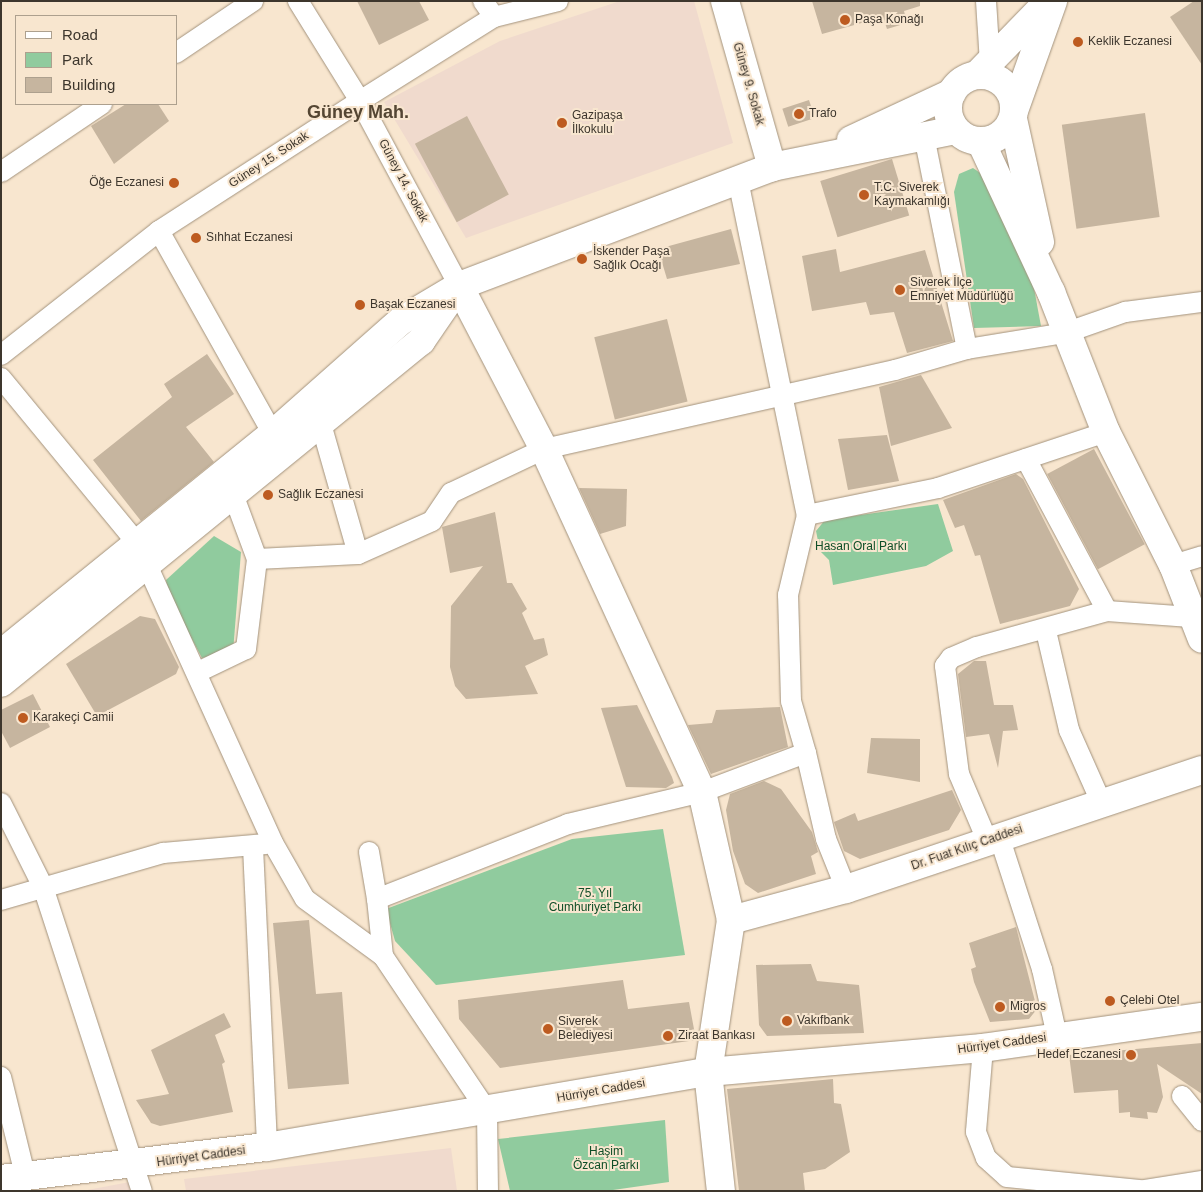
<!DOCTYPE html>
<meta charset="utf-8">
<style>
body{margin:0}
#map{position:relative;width:1203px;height:1192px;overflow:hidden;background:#f8e6cf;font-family:Helvetica,sans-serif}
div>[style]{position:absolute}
.education>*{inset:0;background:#f0dacd}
.green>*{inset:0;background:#90cb9e}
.building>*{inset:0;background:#c6b59f;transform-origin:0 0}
.roads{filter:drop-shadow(0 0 1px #a3937d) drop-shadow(0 0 1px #a3937d)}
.street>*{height:20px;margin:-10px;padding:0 10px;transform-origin:10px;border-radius:10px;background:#fff}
.secondary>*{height:28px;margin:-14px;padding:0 14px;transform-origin:14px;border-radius:14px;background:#fff}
.secondary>.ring{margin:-14px;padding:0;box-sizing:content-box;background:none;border:28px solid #fff;border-radius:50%}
.dots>*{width:14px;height:14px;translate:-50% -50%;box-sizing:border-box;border:2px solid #f8e6cf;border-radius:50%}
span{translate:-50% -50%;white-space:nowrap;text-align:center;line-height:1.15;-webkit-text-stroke:4px #f8e6cf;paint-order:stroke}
.poi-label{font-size:12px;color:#3d362d}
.left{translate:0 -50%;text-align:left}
.right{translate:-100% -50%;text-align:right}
.street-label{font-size:12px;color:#3d362d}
.park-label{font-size:12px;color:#0f4e27}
.district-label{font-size:18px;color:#544633;font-weight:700}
.frame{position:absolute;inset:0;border:2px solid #3d362d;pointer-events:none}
.legend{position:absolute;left:15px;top:15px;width:162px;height:90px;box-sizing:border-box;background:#f8e6cf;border:1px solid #ada08e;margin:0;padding:6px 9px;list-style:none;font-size:15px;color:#3d362d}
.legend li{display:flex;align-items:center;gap:10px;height:25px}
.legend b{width:25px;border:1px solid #ada08e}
</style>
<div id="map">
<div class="education">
<div style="clip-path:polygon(620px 1px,694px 1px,733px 143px,466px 238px,384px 102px,500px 41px)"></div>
<div style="clip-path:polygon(451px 1148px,457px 1191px,186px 1191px,184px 1179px)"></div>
<div style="clip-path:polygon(135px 1181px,137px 1191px,82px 1191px)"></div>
</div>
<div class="green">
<div style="clip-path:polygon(973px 168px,989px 179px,1033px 283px,1041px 326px,974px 328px,954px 192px,959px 174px)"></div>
<div style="clip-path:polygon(938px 504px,953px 551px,926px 566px,833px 585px,829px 560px,820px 551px,816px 531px,825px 520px)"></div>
<div style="clip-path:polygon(214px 536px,241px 552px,233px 652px,202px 658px,168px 595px,166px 580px)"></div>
<div style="clip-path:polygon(663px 829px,685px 955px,436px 985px,395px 941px,386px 909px,572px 839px)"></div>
<div style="clip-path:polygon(665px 1120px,669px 1182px,606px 1191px,510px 1191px,498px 1139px)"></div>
</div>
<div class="building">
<div style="clip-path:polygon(357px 1px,419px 1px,429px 20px,379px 45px)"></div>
<div style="clip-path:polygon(812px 1px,920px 1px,920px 6px,904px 11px,907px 23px,887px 29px,883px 17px,822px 34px)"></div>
<div style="clip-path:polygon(1194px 1px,1202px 1px,1202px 65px,1170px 17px)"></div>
<div style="left:809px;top:100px;width:19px;height:28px;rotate:72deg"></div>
<div style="clip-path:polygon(126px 104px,158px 104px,169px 121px,114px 164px,91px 126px)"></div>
<div style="left:1145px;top:113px;width:105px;height:84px;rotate:82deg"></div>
<div style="left:467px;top:116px;width:89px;height:59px;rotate:62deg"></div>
<div style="left:892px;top:159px;width:59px;height:75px;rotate:73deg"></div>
<div style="clip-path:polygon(731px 229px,740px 264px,667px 279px,658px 249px)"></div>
<div style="clip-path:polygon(836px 249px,840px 272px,925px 250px,953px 341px,907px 353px,894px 312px,870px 315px,866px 302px,812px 311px,802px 256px)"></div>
<div style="left:667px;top:319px;width:85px;height:75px;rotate:76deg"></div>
<div style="clip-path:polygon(207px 354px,234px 394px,186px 427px,214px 462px,141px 521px,93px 460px,172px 397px,164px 384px)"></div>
<div style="clip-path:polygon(921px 375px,952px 428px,891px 446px,879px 387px)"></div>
<div style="clip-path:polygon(887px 435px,899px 481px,848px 490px,838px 439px)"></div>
<div style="left:1094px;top:449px;width:108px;height:53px;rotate:62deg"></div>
<div style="clip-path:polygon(1016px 474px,1023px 479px,1079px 589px,1070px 606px,1000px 624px,980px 555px,975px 556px,964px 525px,955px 528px,943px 500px)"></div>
<div style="clip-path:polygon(579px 488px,627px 489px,626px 526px,600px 534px)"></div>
<div style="clip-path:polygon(495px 512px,507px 583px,512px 583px,527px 609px,522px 613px,534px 640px,544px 638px,548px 655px,525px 666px,538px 694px,466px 699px,455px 686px,450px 667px,451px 606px,483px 566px,450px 573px,442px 527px)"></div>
<div style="clip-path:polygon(140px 616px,155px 619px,179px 667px,176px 674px,97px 716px,66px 664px)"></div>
<div style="clip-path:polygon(974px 661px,986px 661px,994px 705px,1013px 705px,1018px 730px,1003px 731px,998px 768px,989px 734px,966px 737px,958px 674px)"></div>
<div style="clip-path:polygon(33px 694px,50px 727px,10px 748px,1px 731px,1px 710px)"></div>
<div style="clip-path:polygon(637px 705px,672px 777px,674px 783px,666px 788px,626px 787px,601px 708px)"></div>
<div style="clip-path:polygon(780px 707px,788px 747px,711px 774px,688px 725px,712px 723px,716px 710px)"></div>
<div style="clip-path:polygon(871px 738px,920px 739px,920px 782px,867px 773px)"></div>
<div style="clip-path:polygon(764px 781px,781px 789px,812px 832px,818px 852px,811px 856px,816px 874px,758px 893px,745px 884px,733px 851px,726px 810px,730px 794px)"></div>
<div style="clip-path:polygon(952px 790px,961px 810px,949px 830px,860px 859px,844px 851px,834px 822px,855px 813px,858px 821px)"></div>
<div style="clip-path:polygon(309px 920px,316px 994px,342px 992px,349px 1084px,288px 1089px,273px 923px)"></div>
<div style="clip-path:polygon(1016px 927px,1037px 1009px,1029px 1019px,990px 1022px,974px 982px,971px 969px,976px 967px,969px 943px)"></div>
<div style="clip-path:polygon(811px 964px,817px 981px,859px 985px,864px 1033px,767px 1036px,759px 1025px,756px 965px)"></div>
<div style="clip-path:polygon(623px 980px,628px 1009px,689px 1002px,696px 1040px,500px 1068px,459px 1019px,458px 1000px)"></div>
<div style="clip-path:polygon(224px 1013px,231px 1027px,215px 1035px,225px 1062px,222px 1064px,233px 1112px,160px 1126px,151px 1123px,136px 1100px,169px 1094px,151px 1050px)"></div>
<div style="clip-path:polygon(1202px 1043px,1202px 1094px,1157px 1064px,1163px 1097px,1157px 1113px,1147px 1112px,1148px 1119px,1130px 1117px,1130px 1112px,1119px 1113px,1118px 1090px,1074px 1093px,1069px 1055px)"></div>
<div style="clip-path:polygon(833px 1079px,834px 1103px,841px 1104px,850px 1152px,825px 1169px,803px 1173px,805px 1191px,739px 1191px,727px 1089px)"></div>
</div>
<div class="roads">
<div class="street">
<div style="left:298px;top:1px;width:118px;rotate:58.2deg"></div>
<div style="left:360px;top:101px;width:210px;rotate:61.8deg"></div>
<div style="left:483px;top:1px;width:19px;rotate:55deg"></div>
<div style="left:986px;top:1px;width:62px;rotate:86.3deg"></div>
<div style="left:176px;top:53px;width:93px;rotate:-34deg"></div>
<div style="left:924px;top:136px;width:217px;rotate:78.6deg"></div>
<div style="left:1px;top:172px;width:122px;rotate:-34deg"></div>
<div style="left:738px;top:180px;width:342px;rotate:78.4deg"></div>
<div style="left:807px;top:515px;width:134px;rotate:-11.6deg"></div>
<div style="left:938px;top:488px;width:177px;rotate:-18.4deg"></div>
<div style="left:159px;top:231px;width:233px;rotate:60.7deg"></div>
<div style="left:1px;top:355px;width:201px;rotate:-38.1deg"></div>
<div style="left:159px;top:231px;width:239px;rotate:-32.9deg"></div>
<div style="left:360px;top:101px;width:158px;rotate:-32.1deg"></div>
<div style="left:494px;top:17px;width:66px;rotate:-14deg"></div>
<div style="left:1px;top:378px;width:214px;rotate:50.5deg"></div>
<div style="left:137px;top:543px;width:329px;rotate:65.6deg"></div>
<div style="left:273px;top:843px;width:64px;rotate:60.3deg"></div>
<div style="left:305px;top:899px;width:97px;rotate:36.2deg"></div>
<div style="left:383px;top:956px;width:187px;rotate:56.1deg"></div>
<div style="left:487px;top:1111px;width:80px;rotate:89.3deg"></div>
<div style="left:321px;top:424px;width:135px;rotate:74.1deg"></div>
<div style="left:1026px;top:459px;width:172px;rotate:61.9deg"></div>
<div style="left:1107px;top:611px;width:84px;rotate:4.1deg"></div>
<div style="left:257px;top:559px;width:101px;rotate:-2.8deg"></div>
<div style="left:358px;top:554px;width:81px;rotate:-24deg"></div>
<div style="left:432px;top:521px;width:34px;rotate:-56deg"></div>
<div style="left:451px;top:493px;width:103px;rotate:-25.3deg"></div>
<div style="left:544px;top:449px;width:360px;rotate:-12.7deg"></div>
<div style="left:895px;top:370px;width:75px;rotate:-16.3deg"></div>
<div style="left:967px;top:349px;width:99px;rotate:-9.3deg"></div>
<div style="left:1065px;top:333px;width:64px;rotate:-19.3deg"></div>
<div style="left:1125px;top:312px;width:78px;rotate:-7.4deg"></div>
<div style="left:1173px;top:565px;width:30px;rotate:-17deg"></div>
<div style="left:1046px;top:631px;width:102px;rotate:76.9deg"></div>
<div style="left:1069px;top:730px;width:81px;rotate:66deg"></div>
<div style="left:198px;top:672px;width:53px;rotate:-25.6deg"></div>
<div style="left:246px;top:649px;width:91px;rotate:-83deg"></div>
<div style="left:257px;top:559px;width:69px;rotate:-110.3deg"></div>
<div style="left:806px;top:753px;width:88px;rotate:76.9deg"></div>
<div style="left:826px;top:839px;width:54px;rotate:68.2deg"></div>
<div style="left:1px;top:803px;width:94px;rotate:63.4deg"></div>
<div style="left:43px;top:887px;width:320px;rotate:72deg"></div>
<div style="left:999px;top:836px;width:140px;rotate:72.1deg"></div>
<div style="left:1042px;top:969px;width:69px;rotate:77.4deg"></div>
<div style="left:987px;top:840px;width:72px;rotate:-113deg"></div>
<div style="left:959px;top:774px;width:109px;rotate:-97.4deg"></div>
<div style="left:945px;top:666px;width:10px;rotate:-53deg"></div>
<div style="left:951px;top:658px;width:28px;rotate:-23deg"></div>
<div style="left:977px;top:647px;width:135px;rotate:-15.5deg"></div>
<div style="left:253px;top:847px;width:300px;rotate:87.3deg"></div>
<div style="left:369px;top:852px;width:48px;rotate:80.3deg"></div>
<div style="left:1px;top:900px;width:169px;rotate:-16.2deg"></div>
<div style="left:163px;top:853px;width:103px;rotate:-5deg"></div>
<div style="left:383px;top:956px;width:57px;rotate:-96deg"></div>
<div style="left:377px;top:899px;width:205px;rotate:-21.4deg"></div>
<div style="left:568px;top:824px;width:138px;rotate:-13.4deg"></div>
<div style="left:702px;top:792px;width:111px;rotate:-20.6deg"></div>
<div style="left:806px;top:753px;width:54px;rotate:-106.1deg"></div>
<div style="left:791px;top:701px;width:106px;rotate:-91.6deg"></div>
<div style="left:788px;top:595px;width:82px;rotate:-76.6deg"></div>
<div style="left:983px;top:1048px;width:84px;rotate:94.8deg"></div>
<div style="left:976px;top:1132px;width:28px;rotate:69deg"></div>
<div style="left:986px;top:1158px;width:28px;rotate:42deg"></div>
<div style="left:1007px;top:1177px;width:133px;rotate:5.6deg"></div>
<div style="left:1px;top:1077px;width:101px;rotate:76.2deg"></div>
<div style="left:1182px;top:1096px;width:32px;rotate:51deg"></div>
<div style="left:1139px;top:1191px;width:64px;rotate:-9deg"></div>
</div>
<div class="secondary">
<div style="left:725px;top:1px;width:173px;rotate:74.2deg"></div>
<div class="ring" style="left:948px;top:75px;width:38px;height:38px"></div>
<div style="left:977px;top:75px;width:102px;rotate:-45.8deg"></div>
<div style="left:1015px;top:108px;width:114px;rotate:-70.4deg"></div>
<div style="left:1013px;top:119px;width:126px;rotate:77.6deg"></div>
<div style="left:851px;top:140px;width:111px;rotate:-25deg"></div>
<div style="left:981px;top:142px;width:166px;rotate:65deg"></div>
<div style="left:1051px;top:292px;width:150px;rotate:68.6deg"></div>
<div style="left:1106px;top:432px;width:149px;rotate:63.3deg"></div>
<div style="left:1173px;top:565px;width:79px;rotate:68.6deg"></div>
<div style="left:459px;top:286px;width:184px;rotate:62.5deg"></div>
<div style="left:544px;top:449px;width:378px;rotate:65.3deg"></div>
<div style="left:702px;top:792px;width:131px;rotate:77.2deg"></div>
<div style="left:731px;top:920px;width:154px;rotate:98.6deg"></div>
<div style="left:708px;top:1072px;width:120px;rotate:83.8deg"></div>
<div style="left:1px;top:654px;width:350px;rotate:-39deg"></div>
<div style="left:273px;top:434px;width:172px;rotate:-41.5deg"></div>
<div style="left:402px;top:320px;width:66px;rotate:-30.8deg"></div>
<div style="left:459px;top:286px;width:335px;rotate:-20.8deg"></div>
<div style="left:772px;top:167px;width:187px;rotate:-11.4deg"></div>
<div style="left:1px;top:683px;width:542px;rotate:-39.16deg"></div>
<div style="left:421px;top:341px;width:58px;rotate:-55.5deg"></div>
<div style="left:731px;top:920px;width:119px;rotate:-15.1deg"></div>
<div style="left:846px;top:889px;width:375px;rotate:-18.5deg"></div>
<div style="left:1px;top:1179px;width:268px;rotate:-6.9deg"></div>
<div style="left:267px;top:1147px;width:447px;rotate:-9.7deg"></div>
<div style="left:708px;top:1072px;width:276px;rotate:-5deg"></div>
<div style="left:983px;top:1048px;width:221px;rotate:-8.1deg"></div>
</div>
</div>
<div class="dots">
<div style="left:845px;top:20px;background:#bd5b20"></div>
<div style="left:1078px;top:42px;background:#bd5b20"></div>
<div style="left:799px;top:114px;background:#bd5b20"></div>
<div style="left:562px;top:123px;background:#bd5b20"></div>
<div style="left:174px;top:183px;background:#bd5b20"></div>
<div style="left:864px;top:195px;background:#bd5b20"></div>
<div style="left:196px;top:238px;background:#bd5b20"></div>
<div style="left:582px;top:259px;background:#bd5b20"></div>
<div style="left:900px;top:290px;background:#bd5b20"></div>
<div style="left:360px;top:305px;background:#bd5b20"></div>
<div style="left:268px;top:495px;background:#bd5b20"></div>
<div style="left:23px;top:718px;background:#bd5b20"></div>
<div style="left:1110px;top:1001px;background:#bd5b20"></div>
<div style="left:1000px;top:1007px;background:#bd5b20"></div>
<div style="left:787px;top:1021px;background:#bd5b20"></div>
<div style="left:548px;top:1029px;background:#bd5b20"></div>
<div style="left:668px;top:1036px;background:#bd5b20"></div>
<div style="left:1131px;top:1055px;background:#bd5b20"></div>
</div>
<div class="poi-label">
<span class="left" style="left:855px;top:20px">Paşa Konağı</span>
<span class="left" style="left:1088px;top:42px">Keklik Eczanesi</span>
<span class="left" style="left:809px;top:114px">Trafo</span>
<span class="left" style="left:572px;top:123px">Gazipaşa<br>İlkokulu</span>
<span class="right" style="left:164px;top:183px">Öğe Eczanesi</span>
<span class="left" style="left:874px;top:195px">T.C. Siverek<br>Kaymakamlığı</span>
<span class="left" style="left:206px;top:238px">Sıhhat Eczanesi</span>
<span class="left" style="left:593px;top:259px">İskender Paşa<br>Sağlık Ocağı</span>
<span class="left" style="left:910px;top:290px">Siverek İlçe<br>Emniyet Müdürlüğü</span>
<span class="left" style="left:370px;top:305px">Başak Eczanesi</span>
<span class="left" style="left:278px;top:495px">Sağlık Eczanesi</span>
<span class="left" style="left:33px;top:718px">Karakeçi Camii</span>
<span class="left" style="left:1120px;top:1001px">Çelebi Otel</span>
<span class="left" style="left:1010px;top:1007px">Migros</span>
<span class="left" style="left:797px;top:1021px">Vakıfbank</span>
<span class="left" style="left:558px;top:1029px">Siverek<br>Belediyesi</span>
<span class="left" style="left:678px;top:1036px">Ziraat Bankası</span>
<span class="right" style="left:1121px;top:1055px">Hedef Eczanesi</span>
</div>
<div class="street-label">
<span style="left:748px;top:84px;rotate:74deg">Güney 9. Sokak</span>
<span style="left:269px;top:160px;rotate:-33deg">Güney 15. Sokak</span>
<span style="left:403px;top:181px;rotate:62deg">Güney 14. Sokak</span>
<span style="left:967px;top:848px;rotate:-19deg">Dr. Fuat Kılıç Caddesi</span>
<span style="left:1002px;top:1044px;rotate:-8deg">Hürriyet Caddesi</span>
<span style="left:601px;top:1091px;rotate:-10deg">Hürriyet Caddesi</span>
<span style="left:201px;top:1157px;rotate:-8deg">Hürriyet Caddesi</span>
</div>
<div class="park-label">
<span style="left:861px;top:547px">Hasan Oral Parkı</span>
<span style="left:595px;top:901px">75. Yıl<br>Cumhuriyet Parkı</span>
<span style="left:606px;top:1159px">Haşim<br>Özcan Parkı</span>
</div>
<div class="district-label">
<span style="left:358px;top:112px">Güney Mah.</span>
</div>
<div class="frame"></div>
<ul class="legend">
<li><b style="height:6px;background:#fff"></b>Road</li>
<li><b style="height:14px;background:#90cb9e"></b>Park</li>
<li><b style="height:14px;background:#c6b59f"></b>Building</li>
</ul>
</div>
